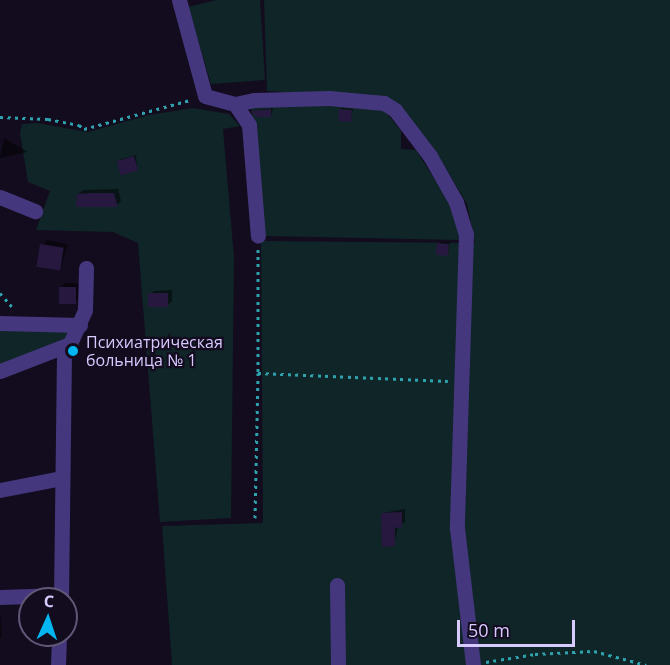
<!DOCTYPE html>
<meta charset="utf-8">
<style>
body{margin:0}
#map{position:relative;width:670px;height:665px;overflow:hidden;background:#120c1e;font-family:"Open Sans",sans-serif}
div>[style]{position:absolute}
.green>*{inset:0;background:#0f2528}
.shadow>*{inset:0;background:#0007}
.building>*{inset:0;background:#26183f;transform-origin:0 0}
.path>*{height:3px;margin-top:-1.5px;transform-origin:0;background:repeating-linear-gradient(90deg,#2ea3ae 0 3px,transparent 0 7.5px)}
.minor>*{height:15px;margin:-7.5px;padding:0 7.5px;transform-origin:7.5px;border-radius:7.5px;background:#45377d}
.dots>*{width:16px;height:16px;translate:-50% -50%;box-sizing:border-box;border:3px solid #120c1e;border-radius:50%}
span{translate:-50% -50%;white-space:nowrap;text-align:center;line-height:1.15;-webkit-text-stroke:4.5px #120c1e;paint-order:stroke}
.poi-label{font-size:16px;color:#d8caff}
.left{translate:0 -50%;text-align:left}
.north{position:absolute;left:18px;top:587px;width:60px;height:60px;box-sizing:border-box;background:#120c1e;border:2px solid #615878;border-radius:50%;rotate:3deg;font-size:16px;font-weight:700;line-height:24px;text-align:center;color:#d8caff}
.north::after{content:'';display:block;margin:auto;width:21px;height:27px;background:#02b6f2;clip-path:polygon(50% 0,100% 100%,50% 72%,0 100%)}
.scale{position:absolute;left:457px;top:620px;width:118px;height:27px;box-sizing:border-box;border:3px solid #d8caff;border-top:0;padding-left:8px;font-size:18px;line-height:21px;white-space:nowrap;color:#d8caff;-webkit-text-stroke:4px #120c1e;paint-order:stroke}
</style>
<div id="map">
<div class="green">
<div style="clip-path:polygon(216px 0,260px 0,265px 80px,211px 84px,188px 7px)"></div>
<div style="clip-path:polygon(264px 0,670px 0,670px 665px,172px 665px,162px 526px,263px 523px,261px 241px,475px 243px,467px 204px,435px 150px,390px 99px,267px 91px)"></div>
<div style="clip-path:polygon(251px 104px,370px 105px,386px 112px,401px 131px,401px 149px,416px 150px,449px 202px,461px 240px,262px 236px)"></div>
<div style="clip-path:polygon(193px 108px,229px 114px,240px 126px,223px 129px,234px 258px,231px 518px,160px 522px,138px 243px,113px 232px,36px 230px,50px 191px,28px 182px,20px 133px,22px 124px,37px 123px,88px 132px,149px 115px)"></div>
<div style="clip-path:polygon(0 327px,66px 331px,71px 336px,0 365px)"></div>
</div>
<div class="shadow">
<div style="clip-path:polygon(273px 108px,271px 116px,256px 116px,253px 111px)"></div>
<div style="clip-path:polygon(342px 108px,353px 109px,351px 119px,340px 109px)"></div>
<div style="clip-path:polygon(4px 138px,28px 152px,0 158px)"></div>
<div style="clip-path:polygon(136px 155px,137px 168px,119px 161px,121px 159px)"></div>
<div style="clip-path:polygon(118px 189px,121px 201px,117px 205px,78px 194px,83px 190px)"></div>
<div style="clip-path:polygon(46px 240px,68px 244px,60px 270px,38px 266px)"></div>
<div style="clip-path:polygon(440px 242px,450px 242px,448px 254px,438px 244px)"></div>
<div style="clip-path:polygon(65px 283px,80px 284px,79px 298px,75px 303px,60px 288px)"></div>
<div style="clip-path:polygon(172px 290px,172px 301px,168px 305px,149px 295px,154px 291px)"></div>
<div style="clip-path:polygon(405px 509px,405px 522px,398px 526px,394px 545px,383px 513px)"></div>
<div style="clip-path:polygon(0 611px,2px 636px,0 638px)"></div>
</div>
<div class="building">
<div style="clip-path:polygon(271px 109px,271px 117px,256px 117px,251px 111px)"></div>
<div style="left:339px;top:109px;width:13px;height:12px;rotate:4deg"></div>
<div style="left:134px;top:156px;width:15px;height:18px;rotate:74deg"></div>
<div style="clip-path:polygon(92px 193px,114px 193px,118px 207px,76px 207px,77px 194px)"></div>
<div style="left:437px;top:243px;width:12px;height:12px;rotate:5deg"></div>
<div style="left:40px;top:244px;width:24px;height:23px;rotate:9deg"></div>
<div style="left:59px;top:287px;width:17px;height:17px"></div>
<div style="left:168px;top:293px;width:14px;height:20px;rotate:90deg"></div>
<div style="clip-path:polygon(402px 512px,402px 527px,395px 528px,395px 546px,382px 547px,381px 513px)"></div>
</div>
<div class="path">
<div style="left:0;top:117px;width:48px;rotate:2.4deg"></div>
<div style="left:48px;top:119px;width:32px;rotate:11deg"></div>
<div style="left:79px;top:125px;width:6px;rotate:39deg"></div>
<div style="left:84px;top:129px;width:110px;rotate:-15.3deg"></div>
<div style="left:258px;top:249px;width:124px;rotate:90deg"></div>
<div style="left:258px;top:373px;width:190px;rotate:2.4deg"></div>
<div style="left:0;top:293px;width:21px;rotate:49deg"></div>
<div style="left:255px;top:518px;width:145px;rotate:-88.8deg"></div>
<div style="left:486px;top:662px;width:50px;rotate:-9.3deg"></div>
<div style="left:535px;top:654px;width:59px;rotate:-2.9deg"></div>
<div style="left:594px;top:651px;width:54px;rotate:15.1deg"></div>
</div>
<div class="minor">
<div style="left:179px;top:0;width:99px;rotate:74.8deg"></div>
<div style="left:205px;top:96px;width:31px;rotate:15deg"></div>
<div style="left:235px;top:104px;width:25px;rotate:56deg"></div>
<div style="left:249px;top:125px;width:111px;rotate:85.4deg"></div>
<div style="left:235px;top:104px;width:19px;rotate:-12deg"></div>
<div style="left:254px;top:100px;width:75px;rotate:-1.5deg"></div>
<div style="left:329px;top:98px;width:55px;rotate:5.2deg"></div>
<div style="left:384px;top:103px;width:13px;rotate:32deg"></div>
<div style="left:395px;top:110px;width:58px;rotate:52.7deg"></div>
<div style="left:430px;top:156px;width:53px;rotate:60.5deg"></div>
<div style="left:456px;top:202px;width:34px;rotate:73deg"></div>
<div style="left:466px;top:234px;width:294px;rotate:91.8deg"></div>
<div style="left:457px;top:528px;width:138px;rotate:83.3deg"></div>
<div style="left:0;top:197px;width:38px;rotate:22deg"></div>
<div style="left:0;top:323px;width:80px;rotate:1.4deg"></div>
<div style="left:0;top:371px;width:72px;rotate:-21.2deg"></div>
<div style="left:0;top:490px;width:62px;rotate:-11.1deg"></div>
<div style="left:337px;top:585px;width:80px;rotate:89.3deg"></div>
<div style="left:0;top:597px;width:61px;rotate:-1.9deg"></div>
<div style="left:61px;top:599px;width:242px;rotate:-89.3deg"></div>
<div style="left:64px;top:357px;width:51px;rotate:-65.9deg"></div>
<div style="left:85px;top:310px;width:42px;rotate:-88.6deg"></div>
<div style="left:58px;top:665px;width:30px;rotate:-88deg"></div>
</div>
<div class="dots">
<div style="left:73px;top:351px;background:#02b6f2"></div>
</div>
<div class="poi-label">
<span class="left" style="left:86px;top:351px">Психиатрическая<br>больница № 1</span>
</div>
<div class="north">С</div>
<div class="scale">50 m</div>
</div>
